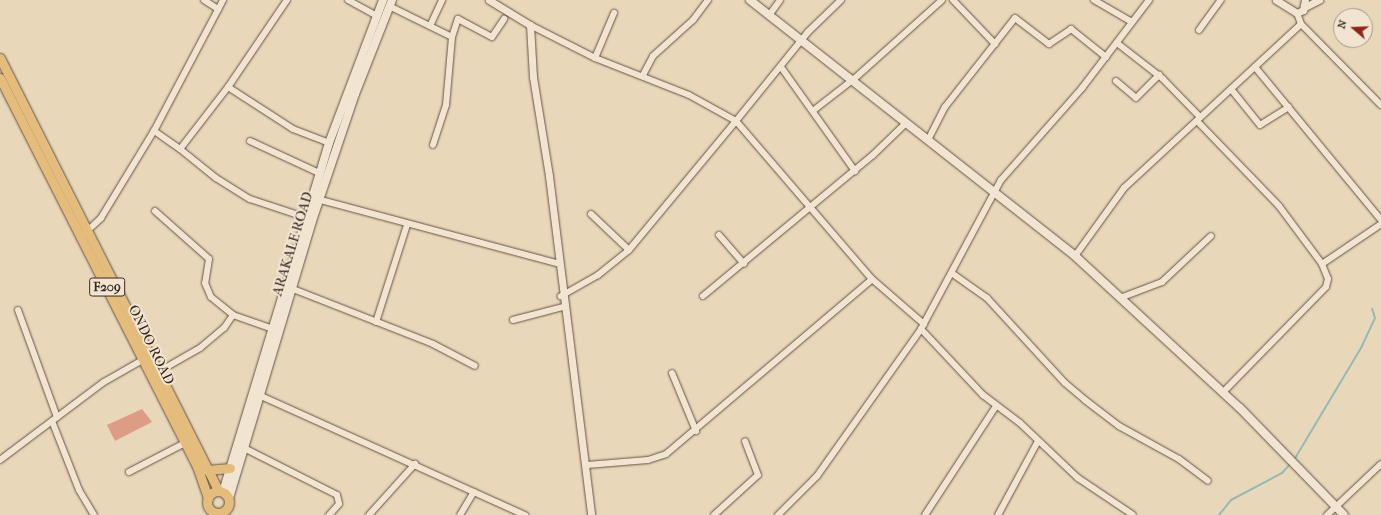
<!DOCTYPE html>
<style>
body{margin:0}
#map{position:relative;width:1381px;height:515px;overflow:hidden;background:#e9d7b9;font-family:"IM FELL French Canon",serif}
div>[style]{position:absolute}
.stream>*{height:2px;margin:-1px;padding:0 1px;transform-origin:1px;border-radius:1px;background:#99b8b5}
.building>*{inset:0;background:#dc9c86}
.roads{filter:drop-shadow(0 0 1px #645345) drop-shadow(0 0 1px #645345)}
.minor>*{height:6px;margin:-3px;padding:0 3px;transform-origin:3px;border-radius:3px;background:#f1e5d2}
.tertiary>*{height:7px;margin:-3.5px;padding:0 3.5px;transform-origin:3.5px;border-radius:3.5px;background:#f1e5d2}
.secondary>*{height:8px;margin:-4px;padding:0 4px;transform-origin:4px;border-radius:4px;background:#f1e5d2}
.primary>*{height:9px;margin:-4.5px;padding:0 4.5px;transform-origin:4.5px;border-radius:4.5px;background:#e4bc7c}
.primary>.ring{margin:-4.5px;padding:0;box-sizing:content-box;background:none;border:9px solid #e4bc7c;border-radius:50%}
span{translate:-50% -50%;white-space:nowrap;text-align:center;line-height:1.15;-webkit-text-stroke:4px #f1e5d2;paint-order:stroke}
.shield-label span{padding:1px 3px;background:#f1e5d2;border:1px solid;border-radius:3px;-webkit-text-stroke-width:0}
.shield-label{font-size:13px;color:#38271e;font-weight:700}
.street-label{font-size:14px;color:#38271e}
.north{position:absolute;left:1333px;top:8px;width:40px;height:40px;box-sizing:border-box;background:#f1e5d2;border:1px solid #a7998a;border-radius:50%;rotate:289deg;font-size:11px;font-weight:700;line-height:16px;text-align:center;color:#38271e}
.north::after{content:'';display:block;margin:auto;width:14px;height:18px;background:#8f2418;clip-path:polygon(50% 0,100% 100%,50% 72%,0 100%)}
</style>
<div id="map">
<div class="stream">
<div style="left:1294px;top:460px;width:131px;rotate:-59.1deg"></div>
<div style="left:1361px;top:348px;width:33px;rotate:-65deg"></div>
<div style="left:1375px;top:318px;width:10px;rotate:-107deg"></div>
<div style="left:1219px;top:515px;width:19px;rotate:-51deg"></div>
<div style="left:1231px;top:500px;width:58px;rotate:-27.9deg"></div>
<div style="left:1282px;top:473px;width:13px;rotate:-48deg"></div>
</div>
<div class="building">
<div style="clip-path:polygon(142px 409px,152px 422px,115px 441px,107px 425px)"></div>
</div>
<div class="roads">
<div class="minor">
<div style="left:204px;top:0;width:17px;rotate:33deg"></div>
<div style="left:287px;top:0;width:105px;rotate:124.1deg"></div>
<div style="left:228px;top:87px;width:78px;rotate:127.7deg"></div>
<div style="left:180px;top:149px;width:46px;rotate:38.9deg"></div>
<div style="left:216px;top:178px;width:40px;rotate:32deg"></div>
<div style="left:250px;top:199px;width:60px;rotate:18.4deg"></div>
<div style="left:348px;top:0;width:33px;rotate:29deg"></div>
<div style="left:841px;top:0;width:46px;rotate:135.9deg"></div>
<div style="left:808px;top:32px;width:114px;rotate:129deg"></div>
<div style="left:736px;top:121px;width:208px;rotate:49.3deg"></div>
<div style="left:872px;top:279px;width:69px;rotate:40.9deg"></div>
<div style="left:953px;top:0;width:61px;rotate:46.3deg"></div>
<div style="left:1094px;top:0;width:44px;rotate:30.1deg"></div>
<div style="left:389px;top:6px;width:70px;rotate:26.2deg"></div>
<div style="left:452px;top:37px;width:68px;rotate:95deg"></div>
<div style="left:446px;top:105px;width:42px;rotate:108deg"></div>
<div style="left:1297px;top:13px;width:12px;rotate:70deg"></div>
<div style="left:1301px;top:24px;width:114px;rotate:45.4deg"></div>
<div style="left:770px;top:14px;width:17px;rotate:-54deg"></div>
<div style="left:530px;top:25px;width:73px;rotate:26.9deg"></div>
<div style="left:595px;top:58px;width:101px;rotate:21.5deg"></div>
<div style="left:689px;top:95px;width:54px;rotate:29deg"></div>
<div style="left:736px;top:121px;width:168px;rotate:129.7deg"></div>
<div style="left:629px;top:250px;width:40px;rotate:141deg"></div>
<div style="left:598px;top:275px;width:43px;rotate:150.4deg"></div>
<div style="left:430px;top:26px;width:29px;rotate:-65deg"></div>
<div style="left:1199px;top:30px;width:37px;rotate:-54deg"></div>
<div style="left:452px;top:37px;width:19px;rotate:-72deg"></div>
<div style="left:458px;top:19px;width:38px;rotate:28deg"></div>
<div style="left:492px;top:37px;width:22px;rotate:-56deg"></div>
<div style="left:1117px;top:43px;width:58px;rotate:38deg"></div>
<div style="left:1163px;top:79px;width:53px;rotate:45.8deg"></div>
<div style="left:595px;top:58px;width:49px;rotate:-67.1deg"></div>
<div style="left:781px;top:67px;width:128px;rotate:54.6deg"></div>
<div style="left:1255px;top:67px;width:198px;rotate:50.5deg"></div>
<div style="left:643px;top:75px;width:21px;rotate:-62deg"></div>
<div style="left:653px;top:56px;width:54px;rotate:-42deg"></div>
<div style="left:693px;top:20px;width:25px;rotate:-53deg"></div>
<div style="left:1116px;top:81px;width:26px;rotate:40deg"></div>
<div style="left:1136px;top:98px;width:33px;rotate:-45deg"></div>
<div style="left:228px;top:87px;width:77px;rotate:32.9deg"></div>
<div style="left:293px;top:129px;width:39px;rotate:21deg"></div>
<div style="left:1231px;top:89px;width:46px;rotate:51.1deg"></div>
<div style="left:1260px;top:125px;width:34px;rotate:-32deg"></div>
<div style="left:814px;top:110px;width:51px;rotate:-37.8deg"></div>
<div style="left:854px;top:79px;width:118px;rotate:-41.9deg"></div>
<div style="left:1197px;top:121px;width:118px;rotate:46deg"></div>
<div style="left:1279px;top:206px;width:72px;rotate:53.4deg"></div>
<div style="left:1322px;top:264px;width:16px;rotate:68deg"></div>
<div style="left:1328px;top:279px;width:8px;rotate:104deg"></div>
<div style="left:1326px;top:287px;width:147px;rotate:134.4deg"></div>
<div style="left:928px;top:140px;width:37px;rotate:-63deg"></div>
<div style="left:945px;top:107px;width:113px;rotate:-51.8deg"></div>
<div style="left:1015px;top:18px;width:43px;rotate:37.4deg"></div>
<div style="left:1049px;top:44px;width:27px;rotate:-34deg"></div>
<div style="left:1071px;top:29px;width:45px;rotate:38.7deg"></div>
<div style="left:250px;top:141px;width:78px;rotate:24.9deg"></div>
<div style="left:180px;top:149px;width:32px;rotate:-145deg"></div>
<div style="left:154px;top:131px;width:148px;rotate:-62.2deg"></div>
<div style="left:317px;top:199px;width:251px;rotate:15deg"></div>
<div style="left:155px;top:211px;width:72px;rotate:41.6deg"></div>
<div style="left:209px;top:259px;width:24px;rotate:99deg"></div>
<div style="left:205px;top:283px;width:15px;rotate:67deg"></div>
<div style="left:211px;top:297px;width:28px;rotate:39deg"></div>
<div style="left:233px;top:315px;width:42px;rotate:19.3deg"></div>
<div style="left:591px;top:214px;width:52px;rotate:43.5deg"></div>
<div style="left:85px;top:233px;width:22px;rotate:-43deg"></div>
<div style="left:101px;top:218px;width:102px;rotate:-58.7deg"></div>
<div style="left:719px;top:235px;width:38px;rotate:49deg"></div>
<div style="left:1075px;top:256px;width:84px;rotate:-54.2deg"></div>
<div style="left:1124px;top:188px;width:241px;rotate:-42.8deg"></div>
<div style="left:1322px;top:264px;width:71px;rotate:-34.1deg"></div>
<div style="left:953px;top:274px;width:42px;rotate:35.2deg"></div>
<div style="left:987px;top:298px;width:115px;rotate:47.5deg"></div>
<div style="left:1065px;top:383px;width:26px;rotate:40deg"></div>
<div style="left:1085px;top:400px;width:43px;rotate:37.4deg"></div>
<div style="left:1119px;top:426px;width:68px;rotate:28.8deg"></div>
<div style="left:1179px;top:459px;width:36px;rotate:37deg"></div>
<div style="left:293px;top:289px;width:150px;rotate:21.4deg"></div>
<div style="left:433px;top:344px;width:47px;rotate:27.6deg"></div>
<div style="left:703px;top:296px;width:221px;rotate:-39.7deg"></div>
<div style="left:873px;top:155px;width:46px;rotate:-44.1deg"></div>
<div style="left:1120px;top:298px;width:45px;rotate:-20.9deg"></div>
<div style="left:1162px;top:282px;width:67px;rotate:-43.2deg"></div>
<div style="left:18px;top:310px;width:114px;rotate:70deg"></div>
<div style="left:513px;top:320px;width:52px;rotate:-14.6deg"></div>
<div style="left:376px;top:322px;width:102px;rotate:-72.3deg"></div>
<div style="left:921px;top:329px;width:91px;rotate:46.8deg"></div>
<div style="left:983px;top:395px;width:46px;rotate:37.1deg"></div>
<div style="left:1020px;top:423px;width:80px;rotate:43.5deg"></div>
<div style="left:1078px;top:478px;width:66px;rotate:33.9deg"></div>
<div style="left:158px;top:372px;width:48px;rotate:-29.7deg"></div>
<div style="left:200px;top:348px;width:31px;rotate:-40deg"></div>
<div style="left:224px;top:328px;width:16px;rotate:-55deg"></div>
<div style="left:672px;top:373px;width:63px;rotate:67.5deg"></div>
<div style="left:261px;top:396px;width:290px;rotate:24.3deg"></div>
<div style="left:52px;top:421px;width:74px;rotate:68.6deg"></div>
<div style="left:79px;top:490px;width:29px;rotate:59deg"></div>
<div style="left:244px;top:448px;width:104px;rotate:26.8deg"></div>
<div style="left:337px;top:495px;width:9px;rotate:77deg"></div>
<div style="left:339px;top:504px;width:15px;rotate:132deg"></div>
<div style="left:0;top:460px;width:130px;rotate:-36.9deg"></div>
<div style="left:104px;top:382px;width:48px;rotate:-29.7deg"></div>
<div style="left:587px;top:465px;width:61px;rotate:-4.7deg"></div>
<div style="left:648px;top:460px;width:19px;rotate:-18deg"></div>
<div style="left:666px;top:454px;width:270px;rotate:-40.3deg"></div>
<div style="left:129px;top:472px;width:63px;rotate:-27.4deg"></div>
<div style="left:369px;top:515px;width:69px;rotate:-48deg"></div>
<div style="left:460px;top:515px;width:27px;rotate:-59deg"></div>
<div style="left:714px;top:515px;width:59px;rotate:-42.3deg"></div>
<div style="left:758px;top:475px;width:36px;rotate:-111deg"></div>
<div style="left:778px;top:515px;width:55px;rotate:-45deg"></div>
<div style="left:817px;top:476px;width:180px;rotate:-54.7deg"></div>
<div style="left:921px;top:329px;width:169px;rotate:-61.8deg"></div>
<div style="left:1001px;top:180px;width:123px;rotate:-48.6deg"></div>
<div style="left:1082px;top:88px;width:111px;rotate:-52.7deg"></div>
<div style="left:925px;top:515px;width:130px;rotate:-56.9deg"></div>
<div style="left:998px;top:515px;width:84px;rotate:-61.6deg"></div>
<div style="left:1327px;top:515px;width:74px;rotate:-43.4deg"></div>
</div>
<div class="tertiary">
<div style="left:489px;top:0;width:48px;rotate:31.4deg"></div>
<div style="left:530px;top:25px;width:52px;rotate:86.7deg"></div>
<div style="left:533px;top:77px;width:100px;rotate:80.8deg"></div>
<div style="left:549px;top:176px;width:342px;rotate:82.9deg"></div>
<div style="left:1276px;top:0;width:25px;rotate:32deg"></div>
<div style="left:1297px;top:13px;width:7px;rotate:-27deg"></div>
<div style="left:1303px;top:10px;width:10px;rotate:-79deg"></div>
<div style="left:1305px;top:7px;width:16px;rotate:-27deg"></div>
</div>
<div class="secondary">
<div style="left:750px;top:0;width:414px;rotate:38.2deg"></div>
<div style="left:1075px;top:256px;width:224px;rotate:42.7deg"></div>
<div style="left:1240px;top:408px;width:149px;rotate:45.8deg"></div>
<div style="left:223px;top:492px;width:365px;rotate:-73.1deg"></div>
<div style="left:329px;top:143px;width:153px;rotate:-69.3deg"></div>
<div style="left:229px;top:498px;width:289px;rotate:-73.3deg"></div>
<div style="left:312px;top:221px;width:134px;rotate:-71.3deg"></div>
<div style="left:355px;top:94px;width:101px;rotate:-68.5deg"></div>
</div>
<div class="primary">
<div style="left:0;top:58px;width:485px;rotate:63.2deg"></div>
<div style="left:0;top:78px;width:435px;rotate:63.1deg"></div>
<div style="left:197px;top:466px;width:34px;rotate:71deg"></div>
<div style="left:207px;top:470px;width:23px;rotate:-5deg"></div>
<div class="ring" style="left:207px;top:491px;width:13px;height:13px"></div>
</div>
</div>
<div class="shield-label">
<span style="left:107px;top:287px">F209</span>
</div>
<div class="street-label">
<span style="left:293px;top:244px;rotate:-73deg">ARAKALE ROAD</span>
<span style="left:151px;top:345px;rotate:64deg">ONDO ROAD</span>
</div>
<div class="north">N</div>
</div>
